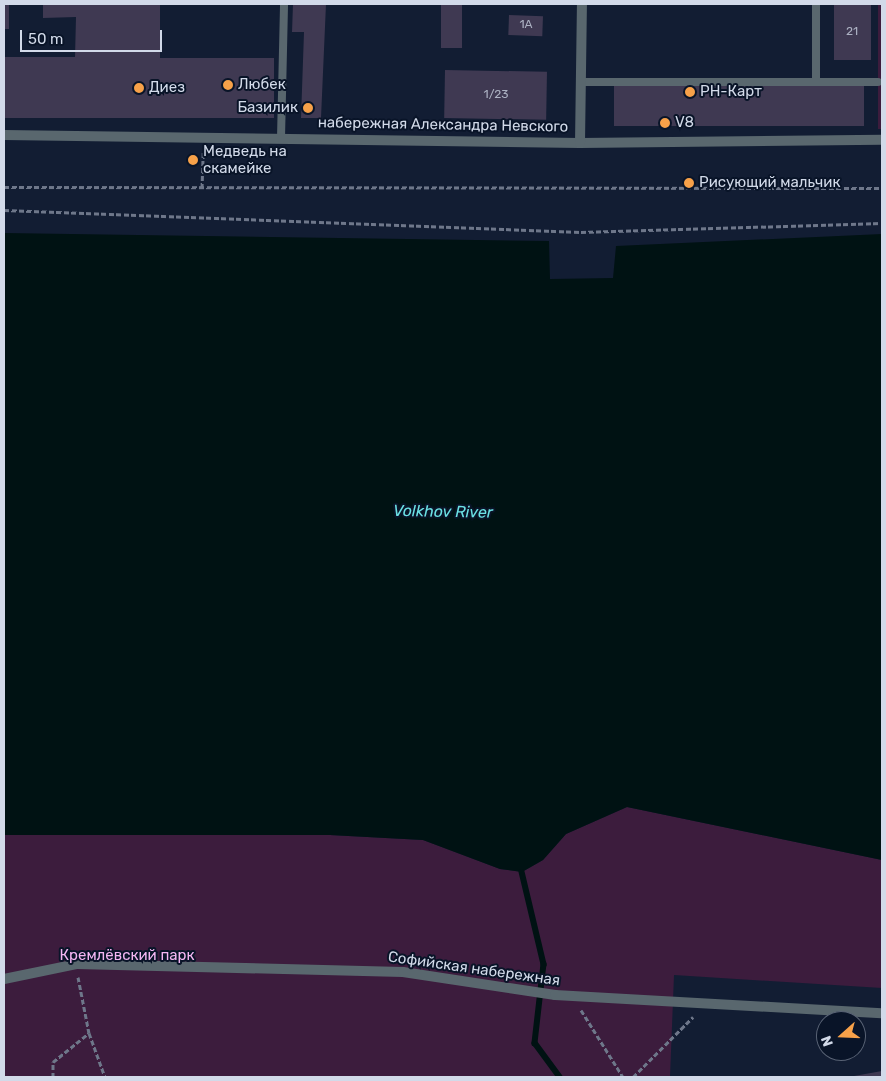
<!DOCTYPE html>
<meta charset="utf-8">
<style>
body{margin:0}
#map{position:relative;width:886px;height:1081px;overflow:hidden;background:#121d33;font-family:Rubik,sans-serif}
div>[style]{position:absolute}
.green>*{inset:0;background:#3c1c3d;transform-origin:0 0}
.water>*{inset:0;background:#001213}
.stream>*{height:5.5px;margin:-2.75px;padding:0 2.75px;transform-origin:2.75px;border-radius:2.75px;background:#001213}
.building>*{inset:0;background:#3f3952;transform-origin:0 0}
.path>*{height:3px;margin-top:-1.5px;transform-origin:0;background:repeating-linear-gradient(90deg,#6e778a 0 5px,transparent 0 7.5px)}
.lane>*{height:8px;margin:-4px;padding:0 4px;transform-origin:4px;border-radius:4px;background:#59676e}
.street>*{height:10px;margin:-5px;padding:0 5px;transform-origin:5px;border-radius:5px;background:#59676e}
.dots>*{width:14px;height:14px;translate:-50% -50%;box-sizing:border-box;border:2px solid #091428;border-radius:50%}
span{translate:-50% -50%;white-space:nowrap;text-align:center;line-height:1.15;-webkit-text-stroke:4px #091428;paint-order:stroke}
.number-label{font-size:12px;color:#adb2c3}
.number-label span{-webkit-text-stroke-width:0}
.poi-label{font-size:15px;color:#d2dae9}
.left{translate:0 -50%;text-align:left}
.right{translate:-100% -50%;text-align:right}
.street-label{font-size:15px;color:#d2dae9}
.park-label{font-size:15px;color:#f3b5f2}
.water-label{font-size:16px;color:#6be1e5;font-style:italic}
.frame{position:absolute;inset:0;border:5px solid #d2dae9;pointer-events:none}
.north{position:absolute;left:816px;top:1011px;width:50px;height:50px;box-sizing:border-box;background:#091428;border:1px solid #596375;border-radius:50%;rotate:250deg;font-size:14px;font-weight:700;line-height:20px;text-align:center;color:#d2dae9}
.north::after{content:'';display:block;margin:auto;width:18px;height:22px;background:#f7a149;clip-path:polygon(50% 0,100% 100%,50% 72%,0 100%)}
.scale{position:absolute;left:20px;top:30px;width:142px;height:22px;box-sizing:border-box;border:2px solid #d2dae9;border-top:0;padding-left:6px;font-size:15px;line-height:18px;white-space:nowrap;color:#d2dae9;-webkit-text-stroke:4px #091428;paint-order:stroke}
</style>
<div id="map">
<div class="green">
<div style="left:878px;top:4px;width:4px;height:125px"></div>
<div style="clip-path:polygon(627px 807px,882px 860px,882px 988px,674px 975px,670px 1077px,4px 1077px,4px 835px,330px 835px,423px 840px,500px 869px,522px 872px,543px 860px,566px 834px)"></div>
</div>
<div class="water">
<div style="clip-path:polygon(4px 233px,549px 241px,550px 279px,613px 278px,616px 246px,882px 234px,882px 860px,627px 807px,566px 834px,543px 860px,522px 872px,500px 869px,423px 840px,330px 835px,4px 835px)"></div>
</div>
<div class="stream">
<div style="left:522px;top:872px;width:95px;rotate:76.6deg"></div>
<div style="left:544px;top:964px;width:80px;rotate:96.5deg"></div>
<div style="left:535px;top:1043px;width:42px;rotate:53.7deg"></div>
</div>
<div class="building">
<div style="left:4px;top:4px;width:5px;height:25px"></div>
<div style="clip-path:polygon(43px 4px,160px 4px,160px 58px,274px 58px,274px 118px,4px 118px,4px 57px,75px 57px,76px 17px,43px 18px)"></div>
<div style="clip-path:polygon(293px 4px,326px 4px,321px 118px,301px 118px,304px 32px,292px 32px)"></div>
<div style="left:441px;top:4px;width:21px;height:44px"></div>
<div style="left:834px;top:4px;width:37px;height:56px"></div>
<div style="left:509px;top:15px;width:34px;height:20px;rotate:2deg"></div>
<div style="left:445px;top:70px;width:102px;height:48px;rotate:1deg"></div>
<div style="left:864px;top:86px;width:40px;height:250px;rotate:90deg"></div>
<div style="clip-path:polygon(882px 1071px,882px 1077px,854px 1077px,854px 1076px)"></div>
</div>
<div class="path">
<div style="left:4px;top:187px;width:878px;rotate:0.07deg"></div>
<div style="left:202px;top:188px;width:37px;rotate:-88deg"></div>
<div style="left:4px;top:210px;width:577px;rotate:2.18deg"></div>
<div style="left:581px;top:232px;width:301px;rotate:-1.7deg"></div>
<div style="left:78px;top:977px;width:57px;rotate:78.9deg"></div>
<div style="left:89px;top:1033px;width:47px;rotate:70deg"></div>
<div style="left:581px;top:1010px;width:79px;rotate:57.9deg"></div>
<div style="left:53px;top:1077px;width:15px;rotate:-90deg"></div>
<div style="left:53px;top:1062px;width:46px;rotate:-38.9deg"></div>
<div style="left:633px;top:1077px;width:85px;rotate:-45deg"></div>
</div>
<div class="lane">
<div style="left:816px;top:4px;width:78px;rotate:90deg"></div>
<div style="left:581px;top:82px;width:297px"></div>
<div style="left:281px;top:138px;width:134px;rotate:-88.7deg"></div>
</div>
<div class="street">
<div style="left:4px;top:135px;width:576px;rotate:0.8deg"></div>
<div style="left:580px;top:143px;width:302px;rotate:-0.6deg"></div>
<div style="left:580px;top:143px;width:139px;rotate:-89.2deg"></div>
<div style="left:4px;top:979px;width:75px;rotate:-11.6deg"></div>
<div style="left:77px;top:964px;width:326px;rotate:1.4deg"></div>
<div style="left:403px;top:972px;width:154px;rotate:8.6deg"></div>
<div style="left:555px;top:995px;width:327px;rotate:3.2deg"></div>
</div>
<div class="dots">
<div style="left:228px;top:85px;background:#f7a149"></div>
<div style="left:139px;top:88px;background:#f7a149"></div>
<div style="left:690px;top:92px;background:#f7a149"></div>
<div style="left:308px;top:108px;background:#f7a149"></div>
<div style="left:665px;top:123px;background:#f7a149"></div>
<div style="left:193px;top:160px;background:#f7a149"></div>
<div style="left:689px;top:183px;background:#f7a149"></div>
</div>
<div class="number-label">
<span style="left:526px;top:25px">1А</span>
<span style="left:852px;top:32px">21</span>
<span style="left:496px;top:95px">1/23</span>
</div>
<div class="poi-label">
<span class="left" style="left:238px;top:85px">Любек</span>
<span class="left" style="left:149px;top:88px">Диез</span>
<span class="left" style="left:700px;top:92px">РН-Карт</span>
<span class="right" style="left:298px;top:108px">Базилик</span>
<span class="left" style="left:675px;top:123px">V8</span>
<span class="left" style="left:203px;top:160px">Медведь на<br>скамейке</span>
<span class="left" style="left:699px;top:183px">Рисующий мальчик</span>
</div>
<div class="street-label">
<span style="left:443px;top:125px;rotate:1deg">набережная Александра Невского</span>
<span style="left:474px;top:969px;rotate:8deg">Софийская набережная</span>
</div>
<div class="park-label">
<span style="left:127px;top:956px">Кремлёвский парк</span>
</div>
<div class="water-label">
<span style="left:443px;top:512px;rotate:1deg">Volkhov River</span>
</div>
<div class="frame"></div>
<div class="north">N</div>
<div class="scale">50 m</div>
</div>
